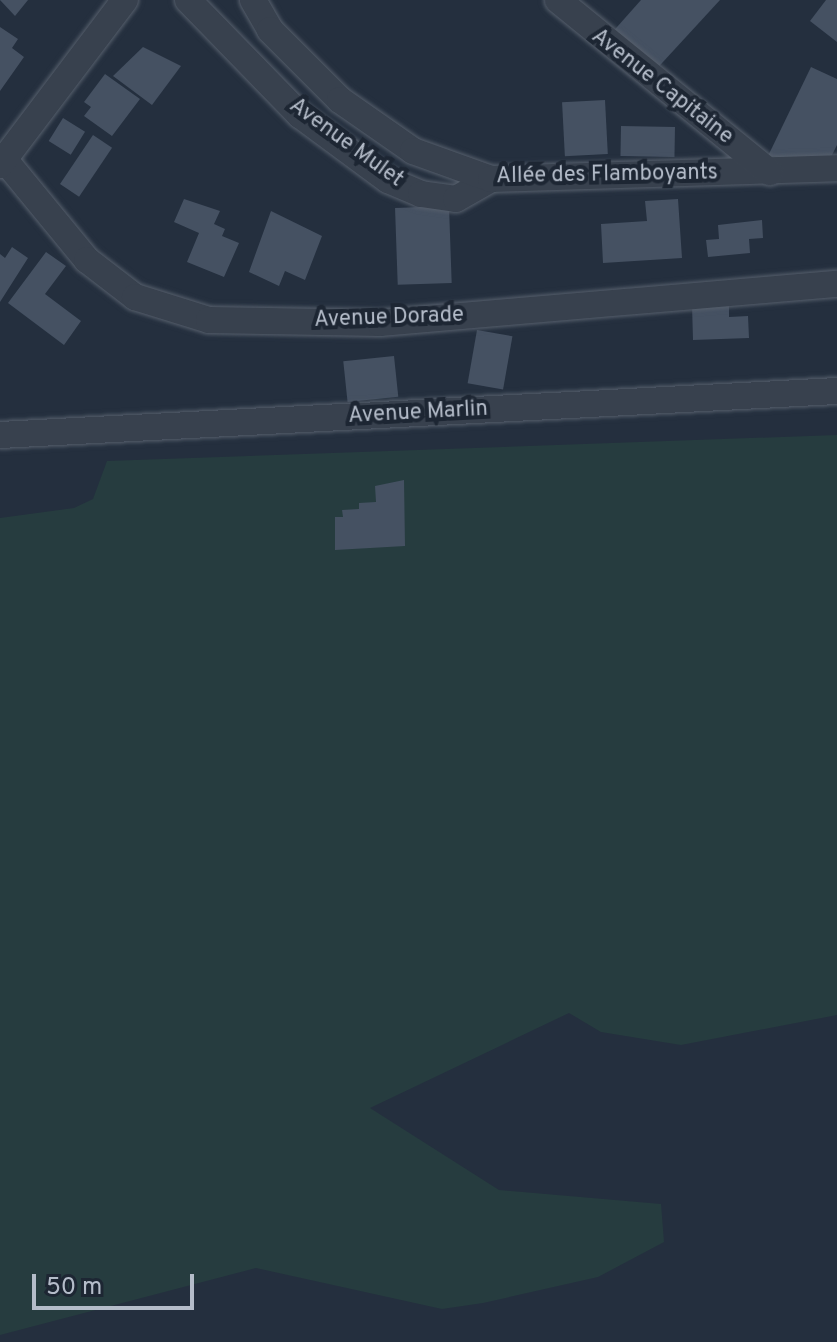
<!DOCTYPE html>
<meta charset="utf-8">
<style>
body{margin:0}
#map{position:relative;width:837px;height:1342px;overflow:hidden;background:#242f3e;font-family:Overpass,sans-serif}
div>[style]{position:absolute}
.green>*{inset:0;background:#263c3f}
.building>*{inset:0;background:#455162;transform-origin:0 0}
.roads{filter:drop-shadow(0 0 2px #565f6c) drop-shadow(0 0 2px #565f6c)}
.minor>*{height:26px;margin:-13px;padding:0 13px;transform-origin:13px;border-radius:13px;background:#38414e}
span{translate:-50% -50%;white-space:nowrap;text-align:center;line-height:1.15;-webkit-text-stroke:8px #1d2633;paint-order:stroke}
.street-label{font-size:22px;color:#b4bcc9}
.scale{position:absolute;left:32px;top:1274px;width:162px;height:36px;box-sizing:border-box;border:4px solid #b4bcc9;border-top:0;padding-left:10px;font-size:24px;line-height:28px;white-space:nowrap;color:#b4bcc9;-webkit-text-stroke:6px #1d2633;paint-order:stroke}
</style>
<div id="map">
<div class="green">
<div style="clip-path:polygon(837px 435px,837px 1015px,681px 1045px,601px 1032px,569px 1013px,370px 1108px,499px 1190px,661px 1204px,664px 1242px,598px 1277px,483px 1303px,442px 1309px,256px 1268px,0 1335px,0 518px,74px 508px,93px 499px,107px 461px)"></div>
</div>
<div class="building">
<div style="clip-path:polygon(0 0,28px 0,15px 16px)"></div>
<div style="clip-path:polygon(641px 0,720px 0,651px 75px,609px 36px)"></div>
<div style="clip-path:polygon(826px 0,837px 0,837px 42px,810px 21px)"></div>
<div style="clip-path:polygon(0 27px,18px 39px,12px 48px,24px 57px,0 91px)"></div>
<div style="clip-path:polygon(143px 47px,181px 66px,152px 105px,113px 76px)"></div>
<div style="clip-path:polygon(811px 67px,837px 79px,837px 145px,828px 163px,768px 156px)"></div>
<div style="clip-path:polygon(105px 74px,140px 99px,112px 136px,84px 116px,91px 107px,84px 102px)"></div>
<div style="left:605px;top:100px;width:54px;height:43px;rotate:87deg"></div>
<div style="left:63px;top:118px;width:26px;height:27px;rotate:32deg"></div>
<div style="left:621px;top:126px;width:54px;height:30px;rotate:1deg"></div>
<div style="left:93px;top:135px;width:23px;height:59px;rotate:34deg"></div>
<div style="clip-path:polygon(184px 199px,220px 211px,214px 224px,225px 229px,222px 236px,239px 243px,224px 277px,187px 262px,199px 233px,174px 222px)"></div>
<div style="clip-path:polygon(678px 199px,682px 258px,603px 263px,601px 224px,647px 221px,645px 201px)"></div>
<div style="left:449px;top:206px;width:77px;height:54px;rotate:88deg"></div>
<div style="clip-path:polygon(271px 211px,322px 236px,305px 280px,285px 271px,279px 286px,249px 272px)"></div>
<div style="clip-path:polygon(762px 220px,763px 238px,749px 239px,750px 253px,708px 257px,706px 240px,719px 239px,718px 225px)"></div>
<div style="clip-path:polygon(12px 247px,28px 258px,0 302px,0 254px,5px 258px)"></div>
<div style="clip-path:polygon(46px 252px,66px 266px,45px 294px,81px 321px,64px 345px,8px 303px)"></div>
<div style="clip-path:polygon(729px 304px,729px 317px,748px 316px,749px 338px,693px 340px,692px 305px)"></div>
<div style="left:477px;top:330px;width:36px;height:54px;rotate:10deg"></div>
<div style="left:394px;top:356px;width:41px;height:51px;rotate:84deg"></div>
<div style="clip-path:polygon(404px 480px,405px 546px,335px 550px,335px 517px,343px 517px,342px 510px,359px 509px,359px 503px,376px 502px,375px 486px)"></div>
</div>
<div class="roads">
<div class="minor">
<div style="left:188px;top:0;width:161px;rotate:45.8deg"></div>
<div style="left:300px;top:115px;width:109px;rotate:36.5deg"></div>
<div style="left:388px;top:180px;width:36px;rotate:23deg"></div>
<div style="left:421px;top:194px;width:35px;rotate:8deg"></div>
<div style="left:456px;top:199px;width:40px;rotate:-29.7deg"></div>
<div style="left:253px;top:0;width:34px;rotate:60deg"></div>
<div style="left:270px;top:30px;width:99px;rotate:45deg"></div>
<div style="left:340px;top:100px;width:89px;rotate:34.9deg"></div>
<div style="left:413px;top:151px;width:83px;rotate:19.7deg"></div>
<div style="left:491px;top:179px;width:346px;rotate:-1.8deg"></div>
<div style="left:558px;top:0;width:273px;rotate:39.1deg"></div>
<div style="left:4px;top:159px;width:131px;rotate:50.6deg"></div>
<div style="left:87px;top:260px;width:61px;rotate:37.6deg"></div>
<div style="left:135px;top:297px;width:77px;rotate:17.3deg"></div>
<div style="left:209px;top:320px;width:171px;rotate:1deg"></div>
<div style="left:380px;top:323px;width:459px;rotate:-4.9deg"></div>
<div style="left:0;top:165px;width:207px;rotate:-52.9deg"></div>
<div style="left:0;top:435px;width:838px;rotate:-3.01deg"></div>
</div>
</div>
<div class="street-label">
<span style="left:662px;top:87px;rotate:38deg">Avenue Capitaine</span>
<span style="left:346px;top:143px;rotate:36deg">Avenue Mulet</span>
<span style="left:607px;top:175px;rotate:-1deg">Allée des Flamboyants</span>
<span style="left:389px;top:318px;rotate:-2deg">Avenue Dorade</span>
<span style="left:418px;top:413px;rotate:-3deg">Avenue Marlin</span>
</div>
<div class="scale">50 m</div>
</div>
